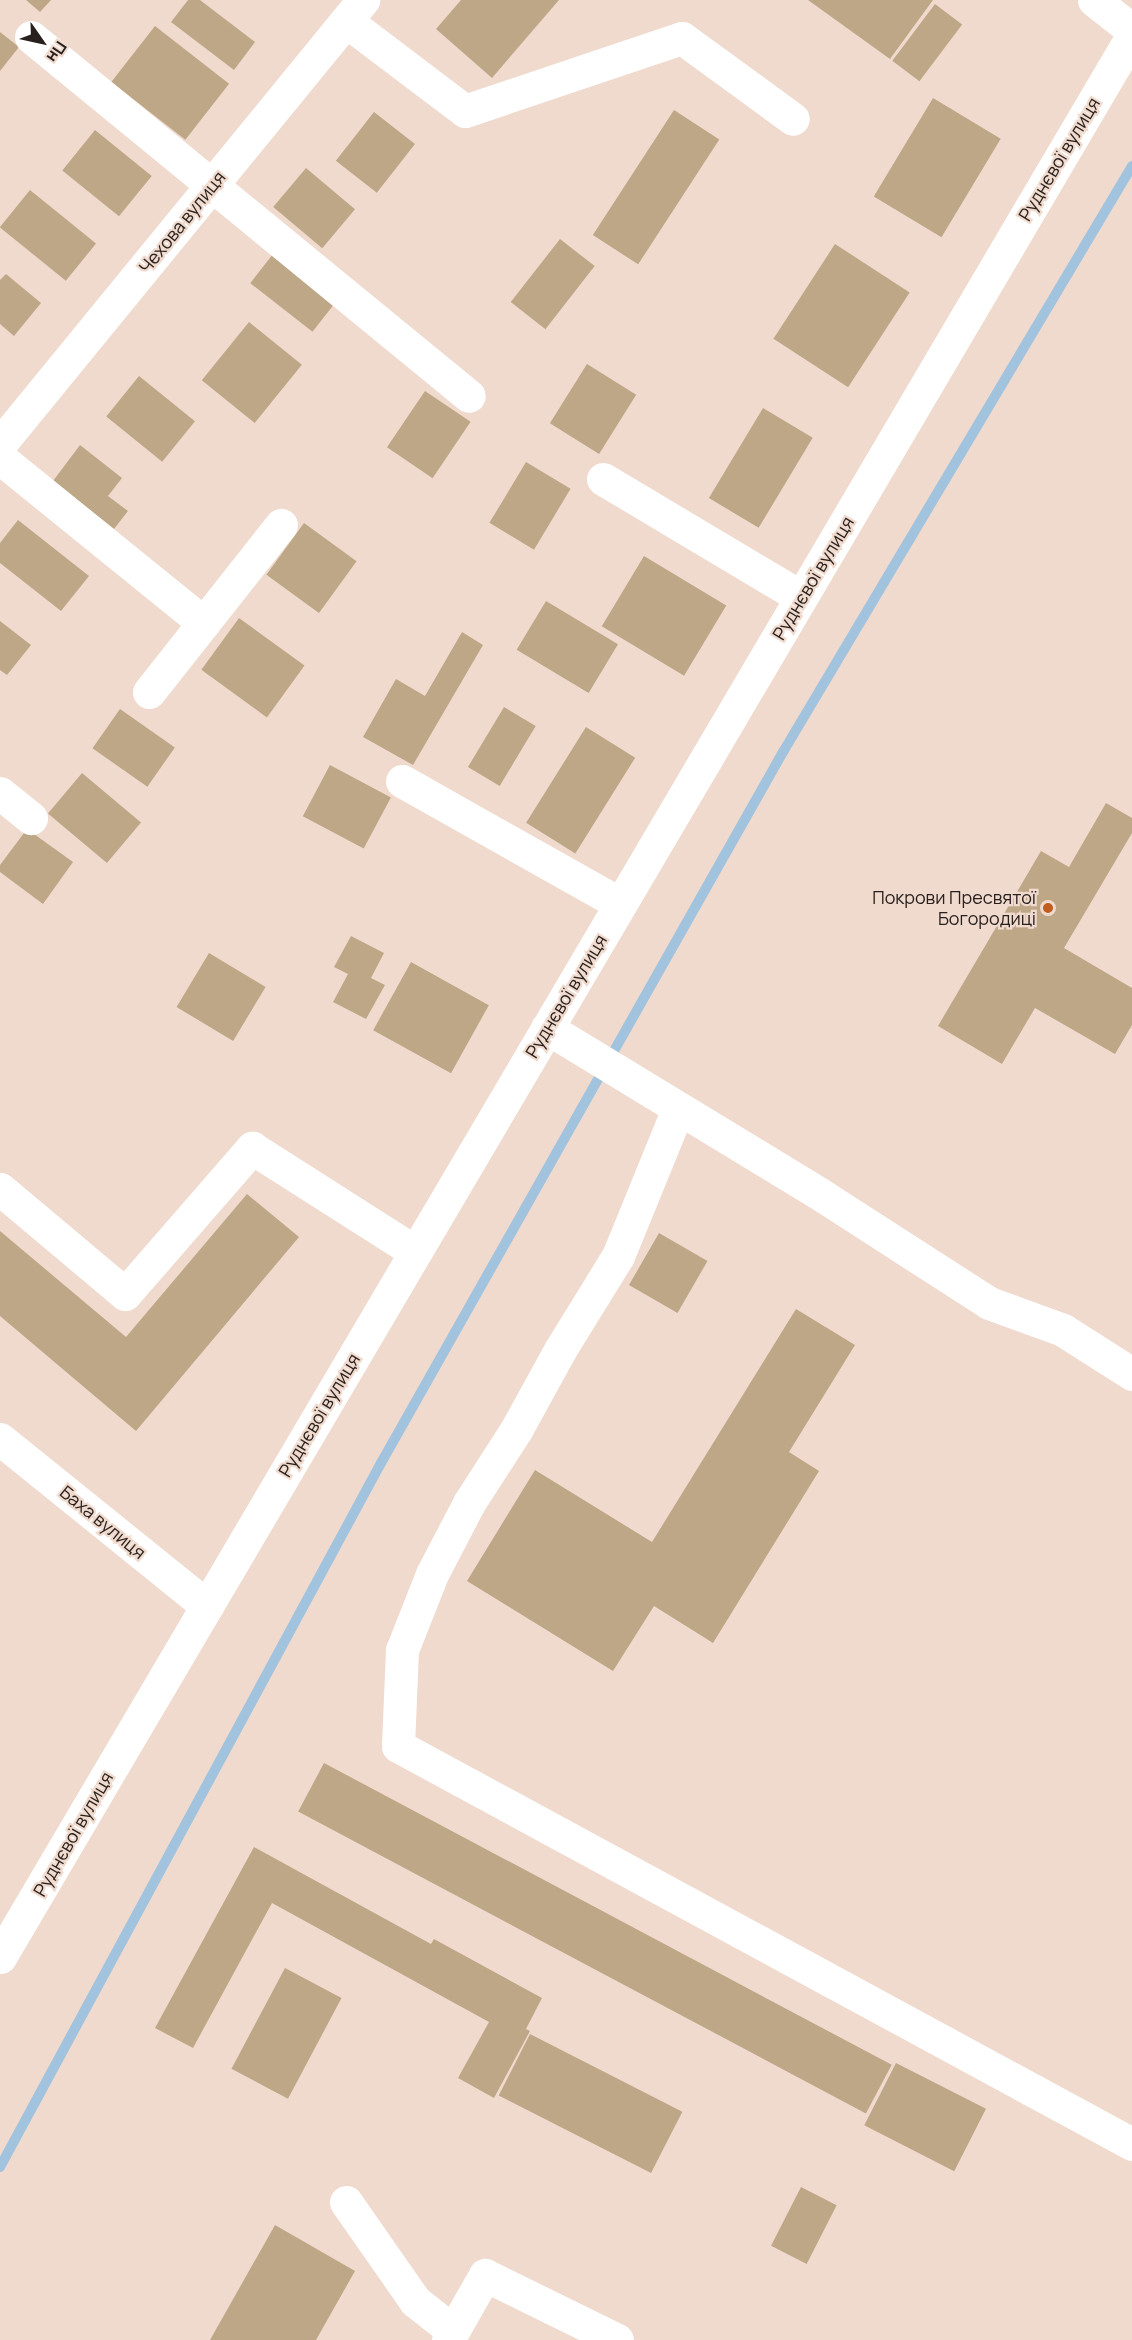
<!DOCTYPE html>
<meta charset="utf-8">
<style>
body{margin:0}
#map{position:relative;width:1132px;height:2340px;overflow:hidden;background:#f0dace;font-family:Manrope,sans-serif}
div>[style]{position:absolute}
.stream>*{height:10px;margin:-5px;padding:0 5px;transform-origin:5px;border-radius:5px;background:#a2c3dd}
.building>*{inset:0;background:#bea787;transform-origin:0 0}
.minor>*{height:33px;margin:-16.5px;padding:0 16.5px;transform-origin:16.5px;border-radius:16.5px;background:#fff}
.dots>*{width:16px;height:16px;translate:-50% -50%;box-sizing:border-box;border:3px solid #f0dace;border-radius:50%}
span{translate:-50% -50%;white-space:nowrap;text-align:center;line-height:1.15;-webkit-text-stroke:4.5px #f0dace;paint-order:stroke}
.street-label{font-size:18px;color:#28201c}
.poi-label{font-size:18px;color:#28201c}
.right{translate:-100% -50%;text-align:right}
.north{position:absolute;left:12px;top:12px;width:60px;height:60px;-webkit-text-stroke:4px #f0dace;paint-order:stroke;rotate:124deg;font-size:16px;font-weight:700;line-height:24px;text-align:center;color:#28201c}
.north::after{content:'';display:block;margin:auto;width:21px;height:27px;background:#28201c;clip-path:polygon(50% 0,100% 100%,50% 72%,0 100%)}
</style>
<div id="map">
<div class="stream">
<div style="left:0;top:2167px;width:800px;rotate:-61.58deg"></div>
<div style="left:381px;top:1463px;width:817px;rotate:-60.52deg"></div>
<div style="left:783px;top:752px;width:682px;rotate:-59.22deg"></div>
</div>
<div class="building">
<div style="clip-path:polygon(26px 0,51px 0,40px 12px)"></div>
<div style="clip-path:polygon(188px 0,200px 0,255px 42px,234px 70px,171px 22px)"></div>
<div style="clip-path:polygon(461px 0,559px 0,492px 78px,436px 29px)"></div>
<div style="clip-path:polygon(808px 0,933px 0,890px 59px)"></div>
<div style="left:935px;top:4px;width:34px;height:71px;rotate:37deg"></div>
<div style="left:155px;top:26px;width:94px;height:71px;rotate:38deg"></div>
<div style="clip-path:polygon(0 32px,19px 47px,0 71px)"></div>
<div style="left:933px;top:98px;width:79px;height:115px;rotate:31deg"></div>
<div style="left:674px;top:110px;width:54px;height:149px;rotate:33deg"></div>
<div style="left:374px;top:112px;width:52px;height:62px;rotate:38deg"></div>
<div style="left:95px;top:130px;width:73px;height:52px;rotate:39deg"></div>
<div style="left:306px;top:168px;width:64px;height:51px;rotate:40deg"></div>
<div style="left:30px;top:190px;width:85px;height:48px;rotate:39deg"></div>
<div style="left:560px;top:239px;width:44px;height:80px;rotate:38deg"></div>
<div style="left:835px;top:244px;width:89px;height:113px;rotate:33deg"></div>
<div style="left:273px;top:254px;width:79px;height:37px;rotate:38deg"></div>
<div style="clip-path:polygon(6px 274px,41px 303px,14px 336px,0 324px,0 280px)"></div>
<div style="left:249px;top:322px;width:68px;height:75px;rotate:39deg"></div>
<div style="left:587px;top:364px;width:58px;height:70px;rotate:32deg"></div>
<div style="left:139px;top:376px;width:72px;height:52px;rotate:39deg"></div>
<div style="left:425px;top:391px;width:55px;height:68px;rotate:34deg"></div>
<div style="left:763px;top:408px;width:58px;height:105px;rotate:31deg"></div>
<div style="clip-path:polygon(80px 445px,122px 478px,108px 496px,128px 511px,114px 529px,53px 481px)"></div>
<div style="left:526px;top:462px;width:52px;height:71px;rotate:31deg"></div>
<div style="clip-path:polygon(18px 520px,89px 576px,61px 611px,0 563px,0 543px)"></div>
<div style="left:304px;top:523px;width:65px;height:64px;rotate:36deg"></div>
<div style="left:644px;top:556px;width:96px;height:82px;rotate:31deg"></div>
<div style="left:546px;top:601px;width:84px;height:57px;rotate:31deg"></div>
<div style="left:239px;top:618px;width:81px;height:64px;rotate:36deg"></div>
<div style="clip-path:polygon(0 621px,31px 645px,7px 675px,0 670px)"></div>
<div style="clip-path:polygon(462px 632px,483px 645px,413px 765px,363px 737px,396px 679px,425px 696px)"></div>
<div style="left:504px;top:707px;width:37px;height:70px;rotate:31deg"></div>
<div style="left:120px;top:709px;width:67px;height:48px;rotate:35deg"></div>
<div style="left:586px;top:727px;width:58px;height:113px;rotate:32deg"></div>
<div style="left:330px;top:765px;width:69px;height:58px;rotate:28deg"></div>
<div style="left:82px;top:773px;width:77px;height:53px;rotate:40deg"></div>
<div style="clip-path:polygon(1106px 803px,1132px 818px,1132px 833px,1064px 948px,1132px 988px,1132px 1025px,1115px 1054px,1035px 1008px,1002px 1064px,938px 1026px,1041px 851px,1069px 867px)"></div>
<div style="clip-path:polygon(27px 829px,73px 862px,43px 904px,0 872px,0 865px)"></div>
<div style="clip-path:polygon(351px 936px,384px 953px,371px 978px,385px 985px,366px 1019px,333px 1002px,348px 974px,334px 967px)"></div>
<div style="left:209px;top:953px;width:66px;height:63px;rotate:31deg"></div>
<div style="left:411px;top:962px;width:89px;height:78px;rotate:29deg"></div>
<div style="clip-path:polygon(247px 1194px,299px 1237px,136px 1431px,0 1316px,0 1231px,126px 1337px)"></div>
<div style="left:659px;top:1233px;width:56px;height:60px;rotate:30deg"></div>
<div style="clip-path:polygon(796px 1309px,855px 1345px,789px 1452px,819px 1471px,713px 1643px,654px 1606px,613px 1671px,467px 1581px,535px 1470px,652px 1542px)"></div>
<div style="left:324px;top:1763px;width:643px;height:55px;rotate:28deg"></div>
<div style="clip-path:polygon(254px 1847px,431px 1944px,434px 1939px,542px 1998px,526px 2029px,530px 2031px,494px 2098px,458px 2078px,489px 2022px,272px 1903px,193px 2048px,155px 2028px)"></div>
<div style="left:285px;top:1968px;width:64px;height:114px;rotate:28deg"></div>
<div style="left:530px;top:2034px;width:171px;height:69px;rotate:27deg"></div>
<div style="left:896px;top:2063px;width:101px;height:70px;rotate:27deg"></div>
<div style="left:801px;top:2187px;width:40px;height:66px;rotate:27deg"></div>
<div style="clip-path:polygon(275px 2225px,355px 2271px,316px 2340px,210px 2340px)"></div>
</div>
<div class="minor">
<div style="left:1094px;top:0;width:48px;rotate:38.3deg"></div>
<div style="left:346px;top:21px;width:149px;rotate:37.1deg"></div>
<div style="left:465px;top:111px;width:229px;rotate:-18.6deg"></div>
<div style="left:682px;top:38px;width:137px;rotate:36.1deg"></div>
<div style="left:31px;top:37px;width:566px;rotate:39.34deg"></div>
<div style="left:0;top:444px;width:574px;rotate:-50.73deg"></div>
<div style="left:0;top:458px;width:262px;rotate:39deg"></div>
<div style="left:603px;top:479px;width:230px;rotate:30.8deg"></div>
<div style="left:149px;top:692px;width:213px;rotate:-51.7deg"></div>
<div style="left:402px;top:781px;width:250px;rotate:29.4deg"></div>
<div style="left:0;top:793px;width:40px;rotate:39deg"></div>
<div style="left:547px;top:1028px;width:323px;rotate:31.3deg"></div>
<div style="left:823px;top:1196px;width:197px;rotate:32.8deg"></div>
<div style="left:989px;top:1303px;width:79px;rotate:20deg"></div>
<div style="left:1063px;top:1330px;width:82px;rotate:32.5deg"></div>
<div style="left:678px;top:1109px;width:159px;rotate:112.2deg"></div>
<div style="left:618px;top:1256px;width:110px;rotate:121.7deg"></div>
<div style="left:560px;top:1350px;width:91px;rotate:118.8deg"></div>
<div style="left:516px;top:1430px;width:87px;rotate:122.8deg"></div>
<div style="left:469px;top:1503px;width:80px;rotate:117.5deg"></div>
<div style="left:432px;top:1574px;width:82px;rotate:111.5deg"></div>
<div style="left:402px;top:1650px;width:96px;rotate:92.4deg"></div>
<div style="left:398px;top:1746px;width:835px;rotate:28.47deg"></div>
<div style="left:0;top:1189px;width:163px;rotate:40deg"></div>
<div style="left:125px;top:1294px;width:194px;rotate:-49deg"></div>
<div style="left:252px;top:1148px;width:193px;rotate:32.5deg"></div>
<div style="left:0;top:1439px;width:266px;rotate:38.9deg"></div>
<div style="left:0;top:1957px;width:2230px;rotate:-59.49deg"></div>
<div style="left:346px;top:2202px;width:121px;rotate:55.1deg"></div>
<div style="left:415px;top:2301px;width:48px;rotate:38.3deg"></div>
<div style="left:448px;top:2340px;width:75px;rotate:-60.4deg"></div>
<div style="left:485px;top:2275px;width:147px;rotate:26.2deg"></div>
</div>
<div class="dots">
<div style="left:1048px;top:908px;background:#bf5e1f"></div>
</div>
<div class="street-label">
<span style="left:1059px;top:159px;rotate:-59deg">Руднєвої вулиця</span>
<span style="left:182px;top:222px;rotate:-51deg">Чехова вулиця</span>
<span style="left:813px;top:578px;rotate:-59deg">Руднєвої вулиця</span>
<span style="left:566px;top:996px;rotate:-59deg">Руднєвої вулиця</span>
<span style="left:319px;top:1415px;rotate:-59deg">Руднєвої вулиця</span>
<span style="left:103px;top:1522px;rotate:39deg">Баха вулиця</span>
<span style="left:73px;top:1834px;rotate:-60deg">Руднєвої вулиця</span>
</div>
<div class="poi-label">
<span class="right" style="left:1036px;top:908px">Покрови Пресвятої<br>Богородиці</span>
</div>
<div class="north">Пн</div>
</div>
